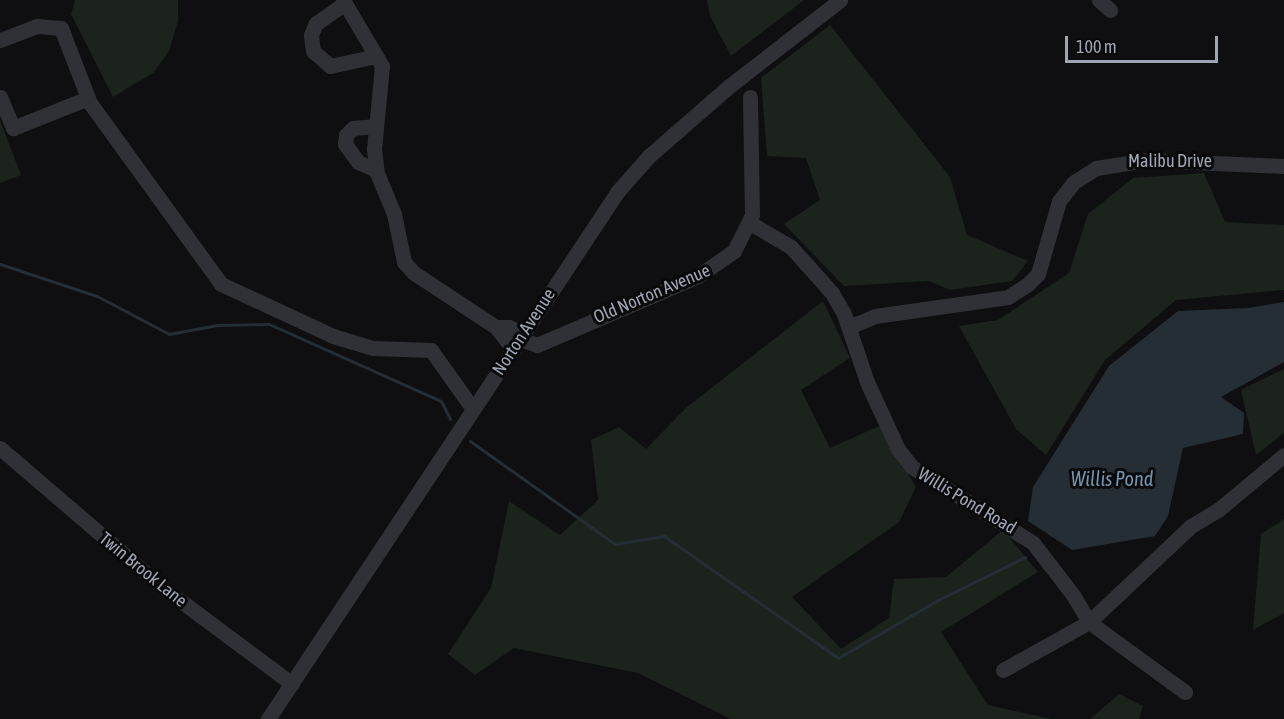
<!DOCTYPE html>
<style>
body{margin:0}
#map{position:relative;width:1284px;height:719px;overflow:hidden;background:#0f0f11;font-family:"Asap Condensed",sans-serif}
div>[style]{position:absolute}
.green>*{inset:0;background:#1b231c}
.water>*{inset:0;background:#252e35}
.stream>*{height:3px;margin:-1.5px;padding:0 1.5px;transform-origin:1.5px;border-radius:1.5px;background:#252e35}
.minor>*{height:15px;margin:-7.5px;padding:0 7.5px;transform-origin:7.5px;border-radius:7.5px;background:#303136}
span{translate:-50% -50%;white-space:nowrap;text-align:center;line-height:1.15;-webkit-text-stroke:6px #0a0a0b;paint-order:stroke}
.street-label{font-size:18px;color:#9fa5b3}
.water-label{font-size:20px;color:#7295b2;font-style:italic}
.scale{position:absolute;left:1065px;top:36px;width:153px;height:27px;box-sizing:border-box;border:3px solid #9fa5b3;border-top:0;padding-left:8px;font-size:18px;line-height:21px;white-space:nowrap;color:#9fa5b3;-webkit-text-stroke:4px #0a0a0b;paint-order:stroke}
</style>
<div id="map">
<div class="green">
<div style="clip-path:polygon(75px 0,178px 0,178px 21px,169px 51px,153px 73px,113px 97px,71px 14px)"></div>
<div style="clip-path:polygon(707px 0,804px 0,731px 56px,710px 16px)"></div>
<div style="clip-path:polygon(830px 25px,950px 177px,967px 235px,1028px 261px,1012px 281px,950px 290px,929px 281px,844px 286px,784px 224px,820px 200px,806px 158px,767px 156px,761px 78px)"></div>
<div style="clip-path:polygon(0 120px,21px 175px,0 183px)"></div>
<div style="clip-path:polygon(1204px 173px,1225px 222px,1284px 225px,1284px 290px,1176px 300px,1105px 360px,1046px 455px,1016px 429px,959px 326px,998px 320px,1069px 273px,1088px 214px,1133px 178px)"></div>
<div style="clip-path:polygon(823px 301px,850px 358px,801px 390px,830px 448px,879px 426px,916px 487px,899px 522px,792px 597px,841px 649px,889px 618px,894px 579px,946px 577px,1003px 530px,1038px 572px,941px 632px,988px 705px,1051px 719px,731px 719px,638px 673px,514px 648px,475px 675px,448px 654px,491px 588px,509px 501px,560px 535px,598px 500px,591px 440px,619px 427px,646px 449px,687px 407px)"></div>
<div style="clip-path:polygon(1284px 369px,1284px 433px,1256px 455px,1241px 390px)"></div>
<div style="clip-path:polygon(1284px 519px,1284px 613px,1253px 630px,1261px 534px)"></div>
<div style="clip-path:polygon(1119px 694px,1143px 706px,1139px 719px,1090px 719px)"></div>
</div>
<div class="water">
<div style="clip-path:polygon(1284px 302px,1284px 362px,1221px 397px,1244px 413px,1243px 434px,1183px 448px,1168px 516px,1155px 536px,1072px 550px,1028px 521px,1033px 487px,1109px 366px,1178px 311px,1248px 308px)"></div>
</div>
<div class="stream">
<div style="left:0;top:264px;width:102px;rotate:18.3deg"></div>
<div style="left:97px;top:296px;width:81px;rotate:27.8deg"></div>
<div style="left:169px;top:334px;width:49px;rotate:-10.6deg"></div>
<div style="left:217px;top:325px;width:52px;rotate:-1.1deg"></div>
<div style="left:269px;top:324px;width:188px;rotate:24.1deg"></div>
<div style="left:441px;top:401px;width:20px;rotate:63deg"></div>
<div style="left:470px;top:441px;width:178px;rotate:35.4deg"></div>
<div style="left:615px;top:544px;width:50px;rotate:-9.3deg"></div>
<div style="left:664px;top:536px;width:213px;rotate:35deg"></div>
<div style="left:838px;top:658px;width:116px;rotate:-30.1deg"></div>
<div style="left:938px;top:600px;width:97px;rotate:-26.3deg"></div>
</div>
<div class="minor">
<div style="left:343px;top:0;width:77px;rotate:59.4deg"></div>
<div style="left:382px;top:66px;width:83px;rotate:95.5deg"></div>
<div style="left:374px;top:149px;width:24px;rotate:83deg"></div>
<div style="left:377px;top:173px;width:44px;rotate:67.5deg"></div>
<div style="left:394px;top:214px;width:49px;rotate:78.2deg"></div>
<div style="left:404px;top:262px;width:15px;rotate:48deg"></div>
<div style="left:414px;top:273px;width:98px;rotate:33.4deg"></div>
<div style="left:1099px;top:0;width:15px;rotate:42deg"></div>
<div style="left:345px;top:3px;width:35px;rotate:145deg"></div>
<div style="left:316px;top:23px;width:13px;rotate:113deg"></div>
<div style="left:311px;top:35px;width:16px;rotate:83deg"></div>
<div style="left:313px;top:51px;width:23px;rotate:41deg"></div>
<div style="left:330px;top:66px;width:47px;rotate:-12.3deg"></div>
<div style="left:0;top:40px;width:40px;rotate:-21deg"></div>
<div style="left:37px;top:26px;width:24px;rotate:5deg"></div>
<div style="left:61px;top:28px;width:80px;rotate:68.9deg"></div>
<div style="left:90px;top:103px;width:223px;rotate:54.1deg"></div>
<div style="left:221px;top:284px;width:123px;rotate:24.9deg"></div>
<div style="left:333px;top:336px;width:42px;rotate:16.7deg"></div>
<div style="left:373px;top:348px;width:58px;rotate:2deg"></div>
<div style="left:431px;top:350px;width:72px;rotate:54.6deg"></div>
<div style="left:0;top:97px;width:34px;rotate:67deg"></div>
<div style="left:13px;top:128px;width:79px;rotate:-21.7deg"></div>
<div style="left:86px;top:99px;width:6px;rotate:45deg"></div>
<div style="left:376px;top:126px;width:23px;rotate:175deg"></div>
<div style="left:353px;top:128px;width:10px;rotate:135deg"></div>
<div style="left:346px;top:135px;width:9px;rotate:96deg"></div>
<div style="left:345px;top:144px;width:22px;rotate:54deg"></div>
<div style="left:358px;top:162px;width:20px;rotate:24deg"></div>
<div style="left:750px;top:223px;width:48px;rotate:30.3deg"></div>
<div style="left:791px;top:247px;width:62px;rotate:48.3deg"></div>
<div style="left:832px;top:293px;width:24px;rotate:60deg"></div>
<div style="left:844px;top:314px;width:72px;rotate:71.3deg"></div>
<div style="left:867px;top:382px;width:74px;rotate:65.2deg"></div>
<div style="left:898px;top:449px;width:23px;rotate:52deg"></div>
<div style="left:912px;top:467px;width:143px;rotate:32.1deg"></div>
<div style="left:1033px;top:543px;width:66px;rotate:52.4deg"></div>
<div style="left:1073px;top:595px;width:31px;rotate:59deg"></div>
<div style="left:1089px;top:622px;width:119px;rotate:36.1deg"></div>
<div style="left:849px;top:327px;width:28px;rotate:-23deg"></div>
<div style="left:875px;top:316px;width:134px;rotate:-8.1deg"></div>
<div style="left:1008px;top:297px;width:24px;rotate:-33deg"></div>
<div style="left:1028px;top:284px;width:14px;rotate:-45deg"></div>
<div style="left:1038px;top:274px;width:76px;rotate:-74deg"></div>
<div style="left:1059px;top:201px;width:24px;rotate:-52deg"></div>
<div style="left:1074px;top:182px;width:26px;rotate:-32deg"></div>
<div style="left:1096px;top:168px;width:52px;rotate:-8.9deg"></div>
<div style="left:1147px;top:160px;width:137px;rotate:2.5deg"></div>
<div style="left:520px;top:339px;width:18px;rotate:19deg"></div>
<div style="left:537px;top:345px;width:175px;rotate:-23.2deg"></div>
<div style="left:698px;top:276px;width:44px;rotate:-34.8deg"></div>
<div style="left:734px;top:251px;width:40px;rotate:-63.4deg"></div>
<div style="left:752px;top:215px;width:118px;rotate:-91deg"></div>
<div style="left:513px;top:349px;width:28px;rotate:-128deg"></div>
<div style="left:496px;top:327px;width:13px"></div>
<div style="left:509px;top:327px;width:16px;rotate:27deg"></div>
<div style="left:0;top:448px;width:213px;rotate:40.6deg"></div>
<div style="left:162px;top:587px;width:162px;rotate:36.7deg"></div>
<div style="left:1003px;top:670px;width:98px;rotate:-29.2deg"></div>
<div style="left:1089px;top:622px;width:140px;rotate:-43.3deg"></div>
<div style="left:1191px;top:526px;width:31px;rotate:-31deg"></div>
<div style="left:1218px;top:510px;width:86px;rotate:-39.8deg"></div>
<div style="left:268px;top:719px;width:633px;rotate:-56.46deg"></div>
<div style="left:618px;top:191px;width:47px;rotate:-48.5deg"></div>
<div style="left:649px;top:156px;width:105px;rotate:-41.1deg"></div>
<div style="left:728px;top:87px;width:142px;rotate:-37.8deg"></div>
</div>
<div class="street-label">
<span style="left:1170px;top:161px">Malibu Drive</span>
<span style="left:652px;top:294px;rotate:-23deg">Old Norton Avenue</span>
<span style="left:524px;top:332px;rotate:-57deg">Norton Avenue</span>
<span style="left:967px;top:501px;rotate:31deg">Willis Pond Road</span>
<span style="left:143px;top:570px;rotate:39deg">Twin Brook Lane</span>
</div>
<div class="water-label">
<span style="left:1112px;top:478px">Willis Pond</span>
</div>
<div class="scale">100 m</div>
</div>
